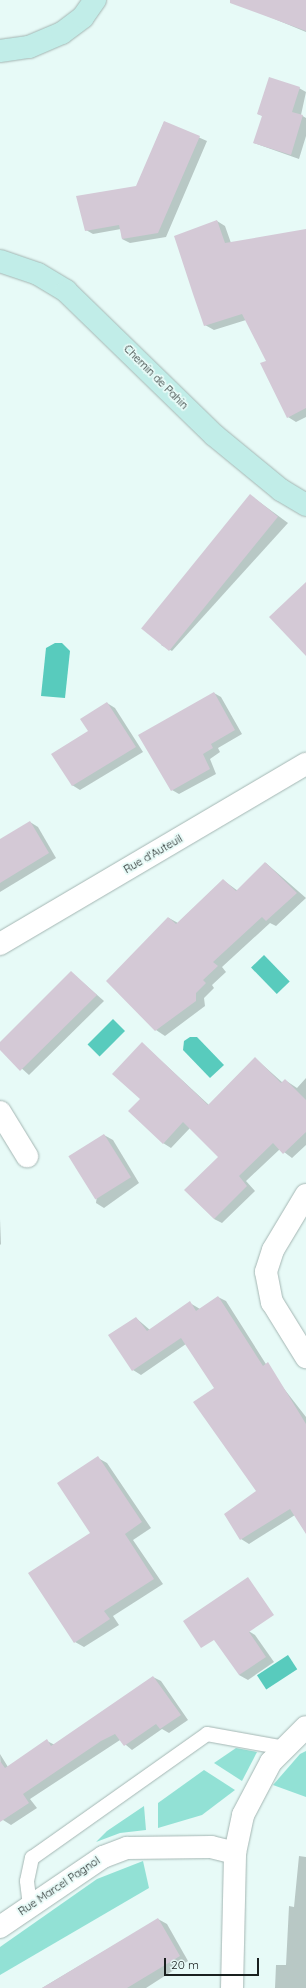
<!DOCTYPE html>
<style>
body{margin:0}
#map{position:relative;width:306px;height:1988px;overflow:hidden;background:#e7faf7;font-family:Quicksand,sans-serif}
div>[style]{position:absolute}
.green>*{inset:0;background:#92e1d5}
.water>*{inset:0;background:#58cbbd;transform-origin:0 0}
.shadow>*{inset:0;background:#0003}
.building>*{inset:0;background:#d4c9d6;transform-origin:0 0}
.roads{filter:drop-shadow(0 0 1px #a4b6b3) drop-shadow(0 0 1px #a4b6b3)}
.lane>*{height:14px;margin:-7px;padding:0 7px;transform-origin:7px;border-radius:7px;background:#fff}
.street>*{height:22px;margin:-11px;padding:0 11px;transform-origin:11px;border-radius:11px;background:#fff}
.secondary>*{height:22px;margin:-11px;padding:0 11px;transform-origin:11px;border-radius:11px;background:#c1ede8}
span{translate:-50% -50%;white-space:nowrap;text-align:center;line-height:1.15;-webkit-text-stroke:4px #e7faf7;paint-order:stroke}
.street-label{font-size:11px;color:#1a201f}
.scale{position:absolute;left:164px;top:1958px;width:95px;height:18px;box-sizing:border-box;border:2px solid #1a201f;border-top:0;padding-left:5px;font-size:12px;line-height:14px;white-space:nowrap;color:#1a201f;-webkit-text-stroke:3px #e7faf7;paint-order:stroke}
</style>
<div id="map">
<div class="green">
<div style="clip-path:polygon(236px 1748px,257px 1752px,242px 1781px,214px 1763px)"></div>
<div style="clip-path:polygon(306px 1751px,306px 1797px,273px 1785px,300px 1754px)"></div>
<div style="clip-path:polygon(204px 1770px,235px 1790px,202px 1815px,158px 1828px,158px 1803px)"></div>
<div style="clip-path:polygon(144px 1806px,146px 1830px,120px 1833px,96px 1842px,107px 1831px)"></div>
<div style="clip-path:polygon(143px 1861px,149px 1888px,0 1975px,0 1947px,97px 1879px)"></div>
</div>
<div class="water">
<div style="clip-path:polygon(55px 643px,62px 643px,70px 651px,65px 698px,41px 696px,46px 648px)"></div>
<div style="left:264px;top:955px;width:37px;height:18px;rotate:46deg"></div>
<div style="left:113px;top:1019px;width:17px;height:36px;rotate:45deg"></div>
<div style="clip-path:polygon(190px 1037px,197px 1037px,224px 1065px,210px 1078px,183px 1050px,184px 1041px)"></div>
<div style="left:288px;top:1655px;width:17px;height:37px;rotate:57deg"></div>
</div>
<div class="shadow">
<div style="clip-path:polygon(271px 0,306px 0,306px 32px,265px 15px)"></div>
<div style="clip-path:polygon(299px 88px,306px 92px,301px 115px,306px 118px,306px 136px,299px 159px,254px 143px,263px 116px,258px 114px)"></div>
<div style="clip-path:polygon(164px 122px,207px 141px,166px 237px,130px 243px,122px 239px,121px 229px,93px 234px,86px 230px,137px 187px)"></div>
<div style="clip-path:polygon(217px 221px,225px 226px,231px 243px,306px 230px,306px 417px,296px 422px,288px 417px,267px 361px,246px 320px,214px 330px,205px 325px)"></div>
<div style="clip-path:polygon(250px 495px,288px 523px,172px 651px,161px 645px)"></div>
<div style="clip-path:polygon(214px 693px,221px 697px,242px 734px,218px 748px,220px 752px,210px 759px,216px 774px,179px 794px,172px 790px)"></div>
<div style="clip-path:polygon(107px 703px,115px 708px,143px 752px,80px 790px,72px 785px,89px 731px)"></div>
<div style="clip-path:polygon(30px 822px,38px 827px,56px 858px,0 892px,0 840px)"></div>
<div style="clip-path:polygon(266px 863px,306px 898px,276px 926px,270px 923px,222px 967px,226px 972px,212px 985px,214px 988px,204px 998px,205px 1006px,165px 1036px,156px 1030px,108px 981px,169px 918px,178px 923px,223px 880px,238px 891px)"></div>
<div style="clip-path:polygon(71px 972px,104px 1001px,29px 1075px,0 1049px,0 1043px)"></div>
<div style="clip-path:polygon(142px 1043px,209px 1105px,255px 1058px,283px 1083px,285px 1080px,297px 1088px,306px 1078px,306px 1145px,292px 1158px,280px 1149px,246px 1181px,255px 1191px,222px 1223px,214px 1219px,220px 1157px,190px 1128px,171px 1148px,163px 1143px,141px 1099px)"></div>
<div style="clip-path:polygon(104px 1135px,113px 1140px,139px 1183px,104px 1208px,96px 1203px)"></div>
<div style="clip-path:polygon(0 1219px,1px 1244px,0 1245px)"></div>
<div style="clip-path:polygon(218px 1297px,226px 1301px,271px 1372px,306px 1417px,306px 1533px,295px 1515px,249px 1544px,241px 1539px,258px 1492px,215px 1388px,186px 1344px,141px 1375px,133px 1370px,136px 1318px,150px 1330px,190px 1303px,200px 1309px)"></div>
<div style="clip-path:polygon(98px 1458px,107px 1463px,151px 1528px,133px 1540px,163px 1584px,113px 1616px,119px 1625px,84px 1647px,75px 1642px,91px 1533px)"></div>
<div style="clip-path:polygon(247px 1630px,255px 1635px,274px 1662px,248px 1680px,239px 1675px)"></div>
<div style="clip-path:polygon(153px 1677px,161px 1681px,188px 1720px,169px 1733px,162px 1729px,132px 1750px,120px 1740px,30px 1799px,37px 1808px,11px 1825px,3px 1820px,0 1754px,8px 1767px,47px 1741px,55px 1745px)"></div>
<div style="clip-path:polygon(299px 1856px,306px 1857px,306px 1988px,275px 1988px,276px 1965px,286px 1965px,289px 1906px,294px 1907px)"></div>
<div style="clip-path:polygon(158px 1919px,167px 1924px,188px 1961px,146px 1988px,42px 1988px)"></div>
</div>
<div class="building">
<div style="clip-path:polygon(230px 0,306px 0,306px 31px,230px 3px)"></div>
<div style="clip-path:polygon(269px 77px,300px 87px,292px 112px,303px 115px,291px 155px,253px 143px,262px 116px,257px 114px)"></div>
<div style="clip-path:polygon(164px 121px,200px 136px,158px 233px,122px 239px,119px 225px,85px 231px,76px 196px,136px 186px)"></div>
<div style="clip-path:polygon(217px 220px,225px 243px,306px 229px,306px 408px,287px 418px,260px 363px,266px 361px,242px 314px,204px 326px,193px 294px,174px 236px)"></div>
<div style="left:250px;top:494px;width:36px;height:173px;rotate:39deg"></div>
<div style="clip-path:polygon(306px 582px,306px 656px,269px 617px)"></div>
<div style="clip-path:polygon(214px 692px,235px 730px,211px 744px,213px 748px,203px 754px,210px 769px,171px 791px,138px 735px)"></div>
<div style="clip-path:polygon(107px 702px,136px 747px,72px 786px,51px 754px,88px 731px,80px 719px)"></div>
<div style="clip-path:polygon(30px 821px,49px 853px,0 883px,0 839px)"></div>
<div style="clip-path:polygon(265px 862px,297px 893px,266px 921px,262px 917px,213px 962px,218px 966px,203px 980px,206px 983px,196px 993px,196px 1001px,155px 1031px,106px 981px,168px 917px,176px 924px,223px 879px,236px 891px)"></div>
<div style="clip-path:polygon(71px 971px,97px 995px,20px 1071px,0 1050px,0 1042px)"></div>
<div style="clip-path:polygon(142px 1042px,208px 1105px,255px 1057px,281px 1083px,285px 1079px,306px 1100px,306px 1132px,283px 1154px,273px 1143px,239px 1176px,247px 1186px,214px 1219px,184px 1190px,218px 1157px,183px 1122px,163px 1144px,128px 1111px,140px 1099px,112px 1074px)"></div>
<div style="left:104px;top:1134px;width:51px;height:42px;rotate:58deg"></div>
<div style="clip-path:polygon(218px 1296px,263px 1366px,268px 1362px,306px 1424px,306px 1534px,290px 1509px,240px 1540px,224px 1514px,256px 1491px,193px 1402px,214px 1388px,181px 1338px,132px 1371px,108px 1335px,136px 1317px,147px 1331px,190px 1301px,196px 1311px)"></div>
<div style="clip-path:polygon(98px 1456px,142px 1522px,125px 1534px,154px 1579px,104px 1611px,110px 1619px,74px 1643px,28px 1573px,90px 1533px,57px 1483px)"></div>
<div style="clip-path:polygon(248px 1577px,274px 1615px,249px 1632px,266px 1657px,239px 1675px,214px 1640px,201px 1648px,183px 1621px)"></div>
<div style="clip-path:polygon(153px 1676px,181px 1715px,160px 1729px,156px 1724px,124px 1746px,115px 1734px,101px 1741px,23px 1794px,29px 1803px,0 1822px,0 1761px,5px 1768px,47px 1739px,51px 1746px)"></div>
<div style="clip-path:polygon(158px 1918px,180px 1956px,127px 1988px,42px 1988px)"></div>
</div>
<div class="roads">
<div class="lane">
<div style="left:30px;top:1906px;width:25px;rotate:-97deg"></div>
<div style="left:27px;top:1881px;width:24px;rotate:-78deg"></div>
<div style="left:32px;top:1858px;width:214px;rotate:-35.3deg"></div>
<div style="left:207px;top:1734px;width:79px;rotate:10.2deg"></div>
</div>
<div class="street">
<div style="left:0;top:944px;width:355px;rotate:-30.5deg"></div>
<div style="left:0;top:1112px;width:52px;rotate:58.5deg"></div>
<div style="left:306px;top:1195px;width:64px;rotate:121deg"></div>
<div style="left:273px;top:1250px;width:23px;rotate:108deg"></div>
<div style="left:266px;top:1272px;width:31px;rotate:79deg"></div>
<div style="left:272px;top:1302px;width:65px;rotate:58.3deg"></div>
<div style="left:0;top:1927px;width:125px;rotate:-34.2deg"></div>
<div style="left:103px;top:1857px;width:26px;rotate:-21deg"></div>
<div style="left:127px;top:1848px;width:84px;rotate:-0.7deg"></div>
<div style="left:211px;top:1847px;width:25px;rotate:14deg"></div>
<div style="left:232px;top:1988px;width:135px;rotate:-88.7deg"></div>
<div style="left:235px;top:1853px;width:39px;rotate:-78deg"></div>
<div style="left:243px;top:1815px;width:60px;rotate:-62.2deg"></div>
<div style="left:271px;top:1762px;width:49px;rotate:-45deg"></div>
</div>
<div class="secondary">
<div style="left:0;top:51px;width:29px;rotate:-8deg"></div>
<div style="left:29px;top:47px;width:36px;rotate:-23deg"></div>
<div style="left:62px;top:33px;width:26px;rotate:-37deg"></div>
<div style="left:83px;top:17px;width:21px;rotate:-55deg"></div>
<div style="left:0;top:261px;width:40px;rotate:18.9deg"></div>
<div style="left:38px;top:274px;width:33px;rotate:31deg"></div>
<div style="left:66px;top:291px;width:206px;rotate:44.2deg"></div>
<div style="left:214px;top:435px;width:87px;rotate:39.4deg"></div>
<div style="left:281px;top:490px;width:29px;rotate:31deg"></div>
</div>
</div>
<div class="street-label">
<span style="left:156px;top:377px;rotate:45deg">Chemin de Pahin</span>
<span style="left:153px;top:854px;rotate:-30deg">Rue d'Auteuil</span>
<span style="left:59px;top:1886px;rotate:-34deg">Rue Marcel Pagnol</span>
</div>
<div class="scale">20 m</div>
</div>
